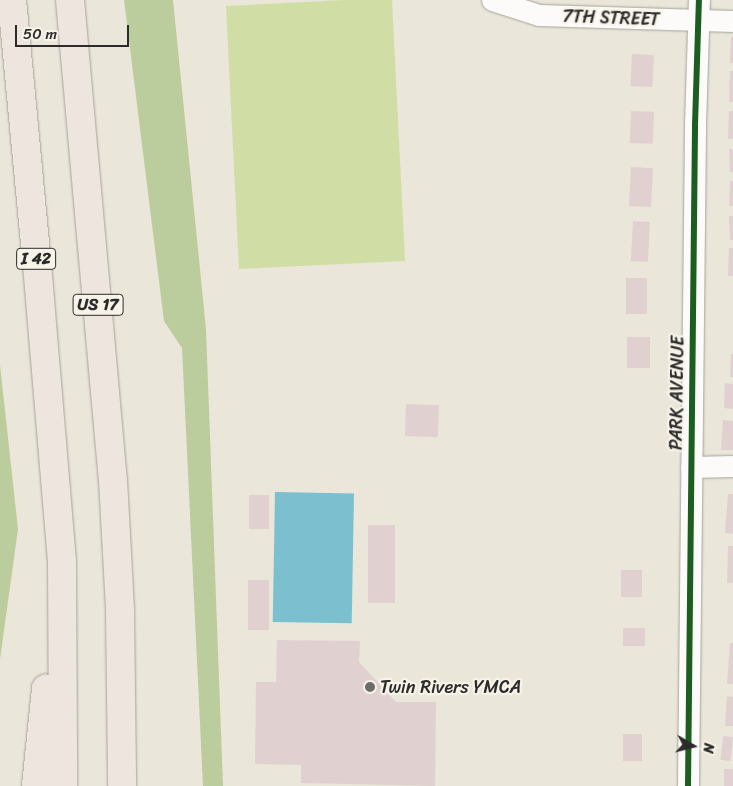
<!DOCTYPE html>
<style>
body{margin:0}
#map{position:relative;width:733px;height:786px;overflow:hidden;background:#eae6d9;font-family:Sriracha,sans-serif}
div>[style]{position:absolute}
.green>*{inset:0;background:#d0dea6}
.forest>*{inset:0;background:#bbcd9d}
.water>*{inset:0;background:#7cc0d0;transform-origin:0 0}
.building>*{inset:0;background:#e0d1d0;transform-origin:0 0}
.roads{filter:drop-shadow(0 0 1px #a5a39b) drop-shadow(0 0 1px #a5a39b)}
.minor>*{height:21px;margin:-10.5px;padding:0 10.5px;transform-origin:10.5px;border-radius:10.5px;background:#fcfbf9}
.highway>*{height:28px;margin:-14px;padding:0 14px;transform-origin:14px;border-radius:14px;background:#eee6de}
.cycleway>*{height:6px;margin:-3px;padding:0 3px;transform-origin:3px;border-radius:3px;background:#1b5e20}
.dots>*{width:14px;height:14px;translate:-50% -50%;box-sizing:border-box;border:2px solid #f7f3e8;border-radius:50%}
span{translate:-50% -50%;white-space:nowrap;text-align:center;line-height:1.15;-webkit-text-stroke:4.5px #f7f3e8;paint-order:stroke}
.shield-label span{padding:1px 4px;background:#f7f3e8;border:1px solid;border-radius:4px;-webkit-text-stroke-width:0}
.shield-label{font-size:16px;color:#2b2b2b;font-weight:700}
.street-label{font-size:18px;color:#2b2b2b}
.poi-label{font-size:18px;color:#2b2b2b}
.left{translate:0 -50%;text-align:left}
.north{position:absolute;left:668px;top:721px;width:50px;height:50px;-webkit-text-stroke:4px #f7f3e8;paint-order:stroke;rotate:98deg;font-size:14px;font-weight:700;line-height:20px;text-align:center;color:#2b2b2b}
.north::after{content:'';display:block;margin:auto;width:18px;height:22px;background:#2b2b2b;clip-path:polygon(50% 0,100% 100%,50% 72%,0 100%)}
.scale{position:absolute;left:15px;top:25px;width:114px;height:22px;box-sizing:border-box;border:2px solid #2b2b2b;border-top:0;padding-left:6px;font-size:15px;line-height:18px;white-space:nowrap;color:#2b2b2b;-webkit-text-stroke:4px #f7f3e8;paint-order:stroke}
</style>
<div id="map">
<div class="green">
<div style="clip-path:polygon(344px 0,392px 0,405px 261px,239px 269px,226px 6px)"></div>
</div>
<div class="forest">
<div style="clip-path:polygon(124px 0,173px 0,206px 329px,223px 786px,203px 786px,182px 348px,164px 321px)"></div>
<div style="clip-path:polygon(0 365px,18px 529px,0 659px)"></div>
</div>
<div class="water">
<div style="left:275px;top:492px;width:79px;height:130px;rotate:1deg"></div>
</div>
<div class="building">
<div style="clip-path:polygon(731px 37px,733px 37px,733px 63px,730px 63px)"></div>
<div style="left:632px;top:54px;width:22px;height:32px;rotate:3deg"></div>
<div style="clip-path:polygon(730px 71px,733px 71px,733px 102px,729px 102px)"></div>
<div style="left:631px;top:111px;width:23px;height:32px;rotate:2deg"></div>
<div style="clip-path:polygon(729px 111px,733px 111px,733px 139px,728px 139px)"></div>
<div style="clip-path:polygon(729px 149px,733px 149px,733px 172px,730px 172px)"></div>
<div style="left:631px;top:167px;width:22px;height:39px;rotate:3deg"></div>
<div style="clip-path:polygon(730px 181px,733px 181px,733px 206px,729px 206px)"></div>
<div style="clip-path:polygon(729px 216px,733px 216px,733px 240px,730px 240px)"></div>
<div style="left:633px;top:221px;width:17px;height:40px;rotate:3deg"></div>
<div style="clip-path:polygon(729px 248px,733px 248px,733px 276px,728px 276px)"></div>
<div style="left:626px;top:278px;width:21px;height:36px"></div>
<div style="left:627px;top:337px;width:23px;height:31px"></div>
<div style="clip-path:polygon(731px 354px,733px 354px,733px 377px,730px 377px)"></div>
<div style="clip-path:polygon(725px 383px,733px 384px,733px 409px,724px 408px)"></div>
<div style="left:406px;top:404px;width:33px;height:32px;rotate:2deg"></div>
<div style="clip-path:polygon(723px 420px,733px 421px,733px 450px,721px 450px)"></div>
<div style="clip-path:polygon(728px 494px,733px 494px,733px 534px,725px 533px)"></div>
<div style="left:249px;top:495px;width:20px;height:34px"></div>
<div style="left:368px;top:525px;width:27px;height:78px"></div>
<div style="clip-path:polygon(728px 546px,733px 546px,733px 583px,727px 583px)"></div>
<div style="left:621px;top:570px;width:21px;height:27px"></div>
<div style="left:248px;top:580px;width:21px;height:50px"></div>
<div style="left:623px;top:628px;width:22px;height:18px"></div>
<div style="clip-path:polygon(277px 640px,360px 641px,359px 662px,396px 702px,436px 702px,435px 786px,301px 783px,301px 765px,255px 764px,256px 682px,276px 682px)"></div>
<div style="clip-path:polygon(730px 643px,733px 643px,733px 684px,727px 684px)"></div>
<div style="clip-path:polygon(727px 696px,733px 697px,733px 726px,725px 726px)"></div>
<div style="left:623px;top:734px;width:19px;height:27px"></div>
<div style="left:723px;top:736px;width:10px;height:24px;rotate:6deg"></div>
<div style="left:724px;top:769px;width:9px;height:17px"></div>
</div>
<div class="roads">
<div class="minor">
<div style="left:492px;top:0;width:49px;rotate:17.7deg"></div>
<div style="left:539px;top:15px;width:194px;rotate:1.8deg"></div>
<div style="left:691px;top:467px;width:42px;rotate:-1.4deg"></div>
<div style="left:688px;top:786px;width:661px;rotate:-89.39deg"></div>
<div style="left:695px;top:125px;width:125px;rotate:-88.2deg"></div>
</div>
<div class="highway">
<div style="left:12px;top:0;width:253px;rotate:84.6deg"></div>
<div style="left:36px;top:252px;width:310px;rotate:85.2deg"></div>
<div style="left:62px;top:561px;width:225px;rotate:89.7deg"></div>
<div style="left:70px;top:0;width:482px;rotate:84.9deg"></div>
<div style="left:113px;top:480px;width:131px;rotate:86.9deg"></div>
<div style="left:120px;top:611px;width:175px;rotate:89.3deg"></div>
<div style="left:36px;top:786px;width:98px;rotate:-84.1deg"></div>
</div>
</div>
<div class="cycleway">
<div style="left:688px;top:786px;width:661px;rotate:-89.39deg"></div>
<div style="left:695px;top:125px;width:125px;rotate:-88.2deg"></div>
</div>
<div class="dots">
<div style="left:370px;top:687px;background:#6e6c68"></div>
</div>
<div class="shield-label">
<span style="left:36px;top:259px">I 42</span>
<span style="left:98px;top:305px">US 17</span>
</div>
<div class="street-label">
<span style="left:611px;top:18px;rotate:2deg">7TH STREET</span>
<span style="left:677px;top:393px;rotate:-89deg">PARK AVENUE</span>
</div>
<div class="poi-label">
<span class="left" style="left:380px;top:687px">Twin Rivers YMCA</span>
</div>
<div class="north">N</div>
<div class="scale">50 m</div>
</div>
